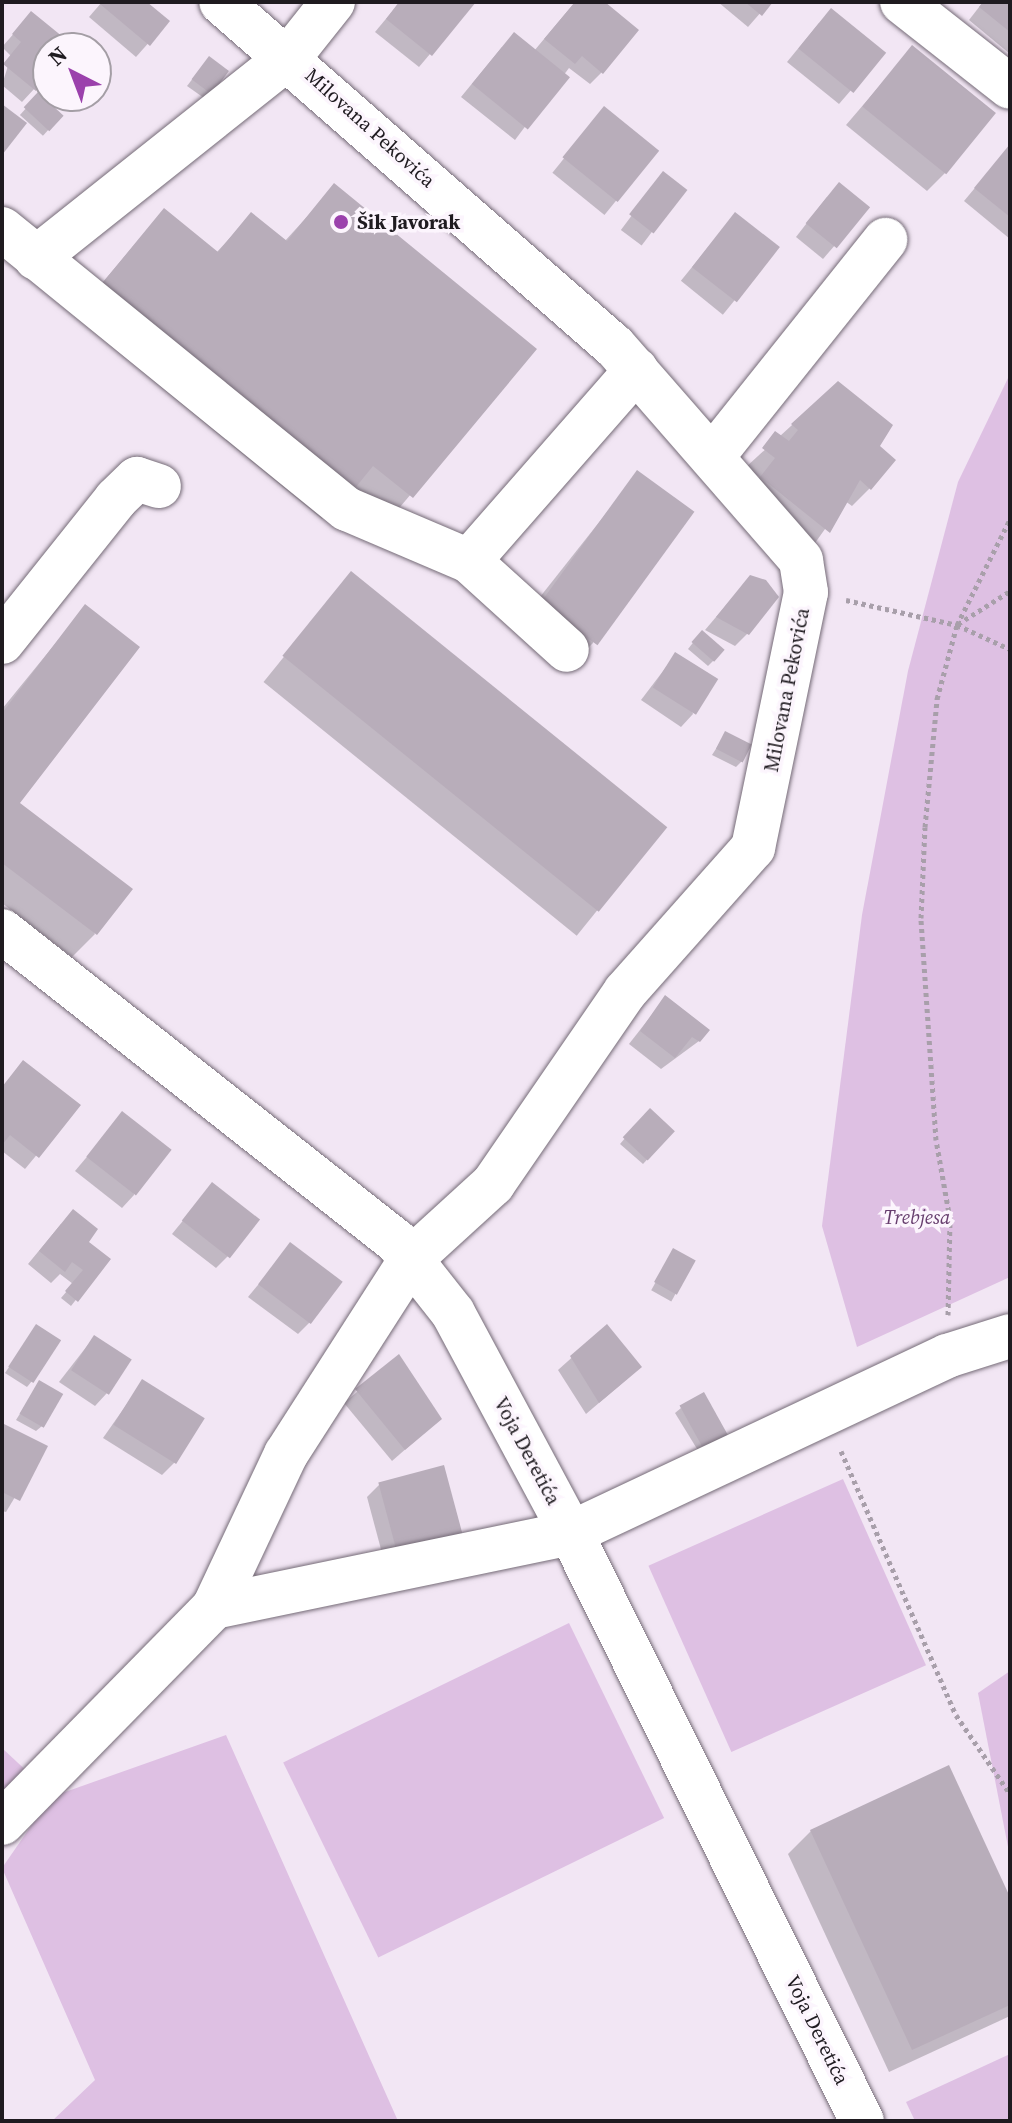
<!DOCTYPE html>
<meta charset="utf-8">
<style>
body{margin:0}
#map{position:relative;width:1012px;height:2123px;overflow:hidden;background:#f2e6f4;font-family:"Source Serif 4",serif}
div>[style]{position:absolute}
.green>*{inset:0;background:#dec0e3;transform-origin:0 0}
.shadow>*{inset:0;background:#0003;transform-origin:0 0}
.building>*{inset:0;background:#b8adba;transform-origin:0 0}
.path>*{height:5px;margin-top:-2.5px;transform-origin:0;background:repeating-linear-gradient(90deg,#a89faa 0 4px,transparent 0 8px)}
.roads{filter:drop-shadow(0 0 2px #756b77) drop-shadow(0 0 2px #756b77)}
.minor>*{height:44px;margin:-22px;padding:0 22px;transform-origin:22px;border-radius:22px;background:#fff}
.dots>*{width:22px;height:22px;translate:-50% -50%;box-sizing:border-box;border:4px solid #fcf5fd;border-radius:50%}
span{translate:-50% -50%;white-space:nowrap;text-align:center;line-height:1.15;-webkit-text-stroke:7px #fcf5fd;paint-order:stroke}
.street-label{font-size:20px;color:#1f1b20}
.poi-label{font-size:20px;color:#1f1b20;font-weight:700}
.left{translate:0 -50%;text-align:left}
.park-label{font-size:20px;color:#673e6e;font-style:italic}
.frame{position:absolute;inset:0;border:4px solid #1f1b20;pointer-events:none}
.north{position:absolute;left:32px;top:32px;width:80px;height:80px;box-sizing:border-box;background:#fcf5fd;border:2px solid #a49ea5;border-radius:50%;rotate:318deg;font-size:22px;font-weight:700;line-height:32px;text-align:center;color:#1f1b20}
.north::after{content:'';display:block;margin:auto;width:28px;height:36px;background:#9b41ac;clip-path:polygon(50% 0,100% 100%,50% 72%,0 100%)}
</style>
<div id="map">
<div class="green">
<div style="clip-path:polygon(1010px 374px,1010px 1277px,857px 1347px,822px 1226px,862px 915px,908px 671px,958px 482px)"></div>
<div style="left:843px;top:1479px;width:204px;height:213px;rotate:66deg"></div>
<div style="left:569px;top:1623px;width:217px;height:318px;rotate:64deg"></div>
<div style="clip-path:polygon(1010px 1671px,1010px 1857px,978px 1693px)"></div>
<div style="clip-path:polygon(226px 1735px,398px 2121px,52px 2121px,95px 2080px,2px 1868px,51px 1797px)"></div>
<div style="clip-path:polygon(2px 1748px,32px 1776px,2px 1814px)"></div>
<div style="clip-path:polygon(1010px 2054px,1010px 2121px,915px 2121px,906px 2102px)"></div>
</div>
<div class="shadow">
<div style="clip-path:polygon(102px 2px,144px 2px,167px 22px,136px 57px,89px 17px)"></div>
<div style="clip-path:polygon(400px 2px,474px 2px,419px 67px,375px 32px)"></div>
<div style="clip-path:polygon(575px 2px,602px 2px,602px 72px,590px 84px,569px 68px,515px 140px,461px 97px,502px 47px,534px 51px)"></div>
<div style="clip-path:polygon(718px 2px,770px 2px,748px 27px)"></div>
<div style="clip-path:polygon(983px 2px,1010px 2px,1010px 54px,969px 20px)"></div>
<div style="clip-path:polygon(31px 14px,71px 46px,48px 48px,48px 74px,22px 102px,2px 85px,11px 56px,2px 47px)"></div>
<div style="clip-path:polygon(819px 23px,883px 53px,839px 104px,787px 62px)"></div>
<div style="clip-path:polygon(912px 48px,945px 173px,927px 191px,846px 125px)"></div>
<div style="clip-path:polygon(204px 64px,209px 93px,204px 98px,187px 86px)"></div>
<div style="left:38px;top:95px;width:31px;height:27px;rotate:42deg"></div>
<div style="left:604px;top:109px;width:67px;height:82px;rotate:39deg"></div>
<div style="clip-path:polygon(1010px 146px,1010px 239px,964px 201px)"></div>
<div style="left:663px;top:174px;width:26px;height:70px;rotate:37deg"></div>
<div style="clip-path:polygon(335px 186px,534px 349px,389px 520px,345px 496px,322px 519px,74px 316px,164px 210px,216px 253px,251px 215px,284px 242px)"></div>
<div style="clip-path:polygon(827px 197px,867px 208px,823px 259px,796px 237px)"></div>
<div style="left:735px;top:214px;width:54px;height:86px;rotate:39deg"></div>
<div style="clip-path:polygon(838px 383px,877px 447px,870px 488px,852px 506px,845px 501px,810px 550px,743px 496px,759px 477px,746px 467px)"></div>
<div style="clip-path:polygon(638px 473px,593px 643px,575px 661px,521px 621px)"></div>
<div style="left:351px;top:574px;width:403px;height:139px;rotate:39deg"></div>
<div style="clip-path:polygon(750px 577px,747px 634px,735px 646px,705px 630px)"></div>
<div style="clip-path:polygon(85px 607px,18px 804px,95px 934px,72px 957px,2px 903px,2px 709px)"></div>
<div style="clip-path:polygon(696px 639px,714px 660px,708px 666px,688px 649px)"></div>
<div style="clip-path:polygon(676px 654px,693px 714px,681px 727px,641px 700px)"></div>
<div style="clip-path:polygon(726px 733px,742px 761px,736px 767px,712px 755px)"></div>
<div style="clip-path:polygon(665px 998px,699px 1041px,661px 1069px,629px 1044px)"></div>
<div style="clip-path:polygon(24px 1063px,78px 1105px,25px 1169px,2px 1151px,2px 1087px)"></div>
<div style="clip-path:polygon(123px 1114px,134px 1195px,122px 1208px,75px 1171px)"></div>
<div style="clip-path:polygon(644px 1116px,672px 1132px,643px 1164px,620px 1144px)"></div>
<div style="clip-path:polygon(212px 1185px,228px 1256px,216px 1268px,172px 1234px)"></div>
<div style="clip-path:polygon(61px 1224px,108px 1259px,71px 1306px,61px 1298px,73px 1284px,60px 1274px,51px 1283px,28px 1264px)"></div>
<div style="clip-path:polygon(291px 1245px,310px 1322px,298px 1334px,248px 1297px)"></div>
<div style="left:673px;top:1251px;width:23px;height:45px;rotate:29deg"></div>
<div style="clip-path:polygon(36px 1327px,32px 1381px,27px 1387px,5px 1373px)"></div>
<div style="clip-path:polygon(606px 1327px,627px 1379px,586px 1414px,558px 1370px)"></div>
<div style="clip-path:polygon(94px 1337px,107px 1393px,95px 1406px,59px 1382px)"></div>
<div style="clip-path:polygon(399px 1356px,440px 1419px,392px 1461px,344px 1403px)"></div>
<div style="clip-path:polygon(143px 1381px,175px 1462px,162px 1475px,103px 1438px)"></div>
<div style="clip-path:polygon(39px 1383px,42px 1426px,36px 1431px,16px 1420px)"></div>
<div style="clip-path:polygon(681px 1408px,729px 1439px,702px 1457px,675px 1413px)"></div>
<div style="clip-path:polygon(2px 1425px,45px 1447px,6px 1512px,2px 1511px)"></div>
<div style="clip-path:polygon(442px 1468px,386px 1568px,367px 1497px,379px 1485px)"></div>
<div style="clip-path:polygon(811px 1831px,1010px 1902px,1010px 2016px,889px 2072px,788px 1854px)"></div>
</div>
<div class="building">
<div style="clip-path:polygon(147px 2px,170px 21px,150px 46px,100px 4px)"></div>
<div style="clip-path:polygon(399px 2px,476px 2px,432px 56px,386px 19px)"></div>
<div style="clip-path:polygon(575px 2px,605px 2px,639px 30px,603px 74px,582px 56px,575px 64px,544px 39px)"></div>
<div style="clip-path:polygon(745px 2px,773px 2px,762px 16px)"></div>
<div style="clip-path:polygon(983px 2px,1010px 2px,1010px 32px,979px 7px)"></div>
<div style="left:831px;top:8px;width:71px;height:52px;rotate:39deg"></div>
<div style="clip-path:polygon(31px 11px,74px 46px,48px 48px,48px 77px,36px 91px,3px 64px,21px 42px,12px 34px)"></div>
<div style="left:514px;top:32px;width:72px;height:67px;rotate:39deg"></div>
<div style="left:912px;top:45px;width:108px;height:79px;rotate:39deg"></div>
<div style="left:209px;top:56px;width:25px;height:29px;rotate:37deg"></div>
<div style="left:38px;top:92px;width:35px;height:21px;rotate:43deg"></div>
<div style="clip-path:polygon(2px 104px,27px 123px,2px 155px)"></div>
<div style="left:604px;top:106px;width:71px;height:66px;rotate:39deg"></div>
<div style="clip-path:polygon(1010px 144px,1010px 217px,974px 188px)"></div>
<div style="left:663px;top:171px;width:31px;height:55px;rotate:38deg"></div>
<div style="left:839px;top:182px;width:40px;height:53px;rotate:39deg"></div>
<div style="clip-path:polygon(334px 183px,537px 349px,413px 498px,373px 466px,347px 498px,95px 292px,164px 208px,218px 252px,251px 212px,287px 241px)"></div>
<div style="left:735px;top:212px;width:57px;height:70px;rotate:38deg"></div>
<div style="clip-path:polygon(838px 381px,893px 425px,880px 446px,896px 460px,871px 490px,860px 480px,830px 533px,760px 477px,775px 458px,762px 448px,775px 431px,789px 441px,798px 430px,791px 424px)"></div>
<div style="left:637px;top:470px;width:71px;height:165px;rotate:36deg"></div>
<div style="left:351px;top:571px;width:407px;height:109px;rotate:39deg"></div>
<div style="clip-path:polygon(750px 575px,766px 580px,779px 597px,749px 635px,716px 617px)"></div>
<div style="clip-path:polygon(85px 604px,140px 647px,20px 803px,133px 889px,97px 935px,2px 863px,2px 713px)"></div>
<div style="left:702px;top:630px;width:30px;height:16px;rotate:41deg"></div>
<div style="left:675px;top:652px;width:51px;height:42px;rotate:32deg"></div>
<div style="left:725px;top:731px;width:30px;height:20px;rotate:27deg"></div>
<div style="clip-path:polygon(665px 995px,710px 1030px,700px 1042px,692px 1037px,675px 1058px,640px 1031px)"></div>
<div style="clip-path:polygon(23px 1060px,81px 1105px,39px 1158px,10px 1135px,2px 1145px,2px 1087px)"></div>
<div style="left:650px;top:1108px;width:34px;height:40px;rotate:43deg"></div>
<div style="left:122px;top:1111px;width:63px;height:58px;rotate:38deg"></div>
<div style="left:212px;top:1182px;width:61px;height:49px;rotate:38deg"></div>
<div style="clip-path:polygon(73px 1209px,98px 1229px,89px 1242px,111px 1259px,78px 1302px,65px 1291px,83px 1270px,72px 1262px,65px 1272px,39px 1251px)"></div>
<div style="left:290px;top:1242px;width:66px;height:53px;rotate:37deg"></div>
<div style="left:673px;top:1248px;width:26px;height:39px;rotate:29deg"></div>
<div style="left:36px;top:1324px;width:30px;height:51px;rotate:33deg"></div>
<div style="clip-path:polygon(607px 1324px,642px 1367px,599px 1403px,570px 1356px)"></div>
<div style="left:94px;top:1335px;width:45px;height:42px;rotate:33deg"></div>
<div style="clip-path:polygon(399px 1354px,442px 1419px,405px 1450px,355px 1389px)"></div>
<div style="left:142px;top:1379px;width:74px;height:54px;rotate:32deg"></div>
<div style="left:39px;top:1380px;width:28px;height:39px;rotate:30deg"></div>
<div style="left:704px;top:1392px;width:55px;height:28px;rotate:61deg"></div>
<div style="clip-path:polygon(2px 1423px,48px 1446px,20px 1501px,2px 1492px)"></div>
<div style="left:444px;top:1465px;width:77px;height:68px;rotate:75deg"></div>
<div style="clip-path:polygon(949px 1765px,1010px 1897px,1010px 2005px,912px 2050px,810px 1830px)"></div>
</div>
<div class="path">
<div style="left:846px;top:600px;width:114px;rotate:12.7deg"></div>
<div style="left:957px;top:625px;width:58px;rotate:24.4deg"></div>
<div style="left:958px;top:624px;width:62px;rotate:-32.4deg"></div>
<div style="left:948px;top:1315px;width:96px;rotate:-88.8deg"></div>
<div style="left:950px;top:1219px;width:80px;rotate:-100deg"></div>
<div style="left:936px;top:1140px;width:223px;rotate:-93.9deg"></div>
<div style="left:921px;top:918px;width:91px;rotate:-87.5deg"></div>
<div style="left:925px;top:827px;width:129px;rotate:-84.6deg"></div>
<div style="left:937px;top:699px;width:77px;rotate:-74.9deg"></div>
<div style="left:957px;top:625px;width:119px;rotate:-63.4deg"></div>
<div style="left:841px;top:1451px;width:288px;rotate:66.5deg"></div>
<div style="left:956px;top:1715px;width:96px;rotate:55.6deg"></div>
</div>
<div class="roads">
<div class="minor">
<div style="left:902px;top:2px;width:137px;rotate:38.2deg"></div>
<div style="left:2px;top:229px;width:444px;rotate:39.1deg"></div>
<div style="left:347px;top:509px;width:133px;rotate:23.1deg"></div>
<div style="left:469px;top:561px;width:132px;rotate:42.2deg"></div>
<div style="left:36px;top:258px;width:325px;rotate:-38.5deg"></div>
<div style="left:290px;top:56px;width:69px;rotate:-51.5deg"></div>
<div style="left:712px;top:457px;width:278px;rotate:-51.4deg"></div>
<div style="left:469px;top:561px;width:254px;rotate:-48.8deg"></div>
<div style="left:2px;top:642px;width:183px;rotate:-51.4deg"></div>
<div style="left:116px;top:499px;width:29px;rotate:-44deg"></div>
<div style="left:137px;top:479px;width:23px;rotate:18deg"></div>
<div style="left:2px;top:931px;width:503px;rotate:38.21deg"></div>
<div style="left:397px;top:1242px;width:90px;rotate:51.7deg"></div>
<div style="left:453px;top:1313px;width:250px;rotate:61.8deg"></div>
<div style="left:571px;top:1533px;width:656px;rotate:63.67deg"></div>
<div style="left:214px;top:1607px;width:169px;rotate:-64.8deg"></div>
<div style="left:286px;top:1454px;width:232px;rotate:-57.3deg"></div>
<div style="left:411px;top:1259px;width:111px;rotate:-42.4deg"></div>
<div style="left:493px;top:1184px;width:233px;rotate:-55.5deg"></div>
<div style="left:625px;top:992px;width:193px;rotate:-48.4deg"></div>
<div style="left:753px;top:848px;width:261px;rotate:-78.3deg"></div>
<div style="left:806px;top:592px;width:32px;rotate:-99deg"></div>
<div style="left:801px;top:560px;width:284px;rotate:-131.1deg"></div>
<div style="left:614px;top:346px;width:522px;rotate:-138.8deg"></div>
<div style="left:2px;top:1823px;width:303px;rotate:-45.5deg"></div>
<div style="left:214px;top:1607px;width:365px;rotate:-11.7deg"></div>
<div style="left:571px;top:1533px;width:416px;rotate:-25.2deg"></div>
<div style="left:947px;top:1356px;width:66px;rotate:-17.6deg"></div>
</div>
</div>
<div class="dots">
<div style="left:341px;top:222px;background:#9b41ac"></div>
</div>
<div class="street-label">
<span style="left:370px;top:128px;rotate:42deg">Milovana Pekovića</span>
<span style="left:787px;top:690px;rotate:-79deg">Milovana Pekovića</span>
<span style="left:527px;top:1451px;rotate:62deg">Voja Deretića</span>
<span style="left:817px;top:2030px;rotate:64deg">Voja Deretića</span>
</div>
<div class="poi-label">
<span class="left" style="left:357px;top:222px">Šik Javorak</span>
</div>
<div class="park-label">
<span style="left:917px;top:1217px">Trebjesa</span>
</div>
<div class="frame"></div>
<div class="north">N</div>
</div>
